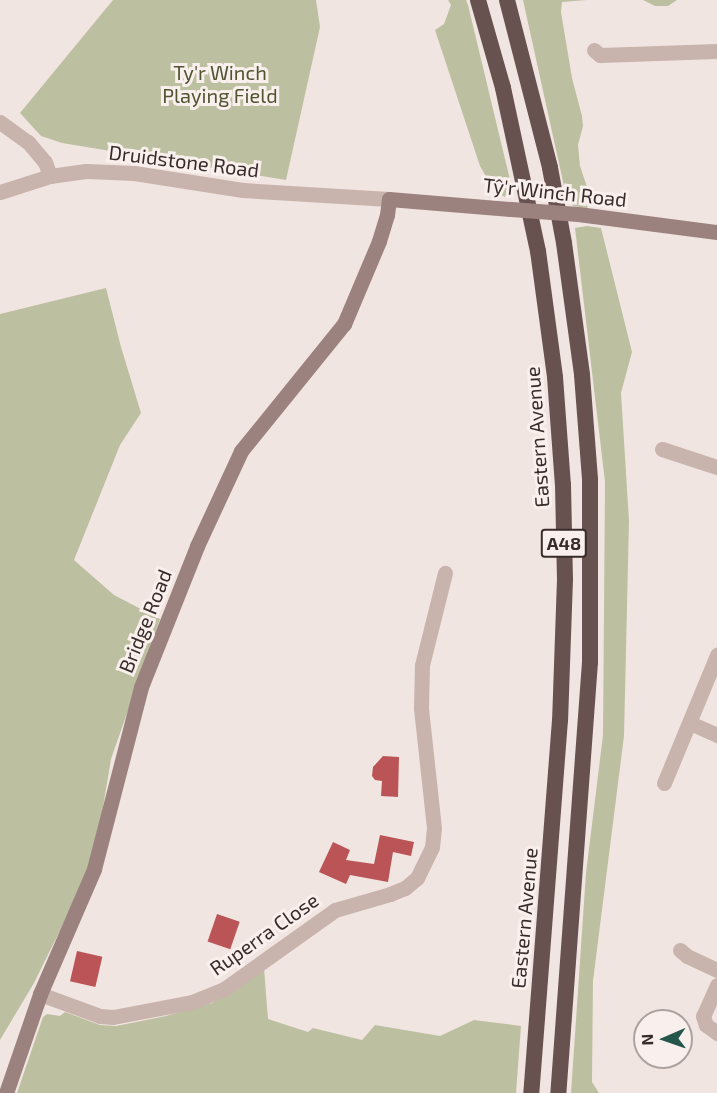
<!DOCTYPE html>
<meta charset="utf-8">
<style>
body{margin:0}
#map{position:relative;width:717px;height:1093px;overflow:hidden;background:#f1e5e1;font-family:"Exo 2",sans-serif}
div>[style]{position:absolute}
.green>*{inset:0;background:#bdbfa1}
.building>*{inset:0;background:#bb5456;transform-origin:0 0}
.minor>*{height:15px;margin:-7.5px;padding:0 7.5px;transform-origin:7.5px;border-radius:7.5px;background:#c9b3ad}
.tertiary>*{height:15px;margin:-7.5px;padding:0 7.5px;transform-origin:7.5px;border-radius:7.5px;background:#c9b3ad}
.secondary>*{height:15px;margin:-7.5px;padding:0 7.5px;transform-origin:7.5px;border-radius:7.5px;background:#9c827f}
.trunk>*{height:16px;margin:-8px;padding:0 8px;transform-origin:8px;border-radius:8px;background:#685250}
.secondary-bridge>*{height:15px;margin:-7.5px;padding:0 7.5px;transform-origin:7.5px;border-radius:7.5px;background:#9c827f}
span{translate:-50% -50%;white-space:nowrap;text-align:center;line-height:1.15;-webkit-text-stroke:6px #f9f0ed;paint-order:stroke}
.shield-label span{padding:2px 4px;background:#f9f0ed;border:2px solid;border-radius:4px;-webkit-text-stroke-width:0}
.shield-label{font-size:18px;color:#382c2b;font-weight:700}
.park-label{font-size:20px;color:#505431}
.street-label{font-size:20px;color:#382c2b}
.north{position:absolute;left:633px;top:1009px;width:60px;height:60px;box-sizing:border-box;background:#f9f0ed;border:2px solid #aca29f;border-radius:50%;rotate:268deg;font-size:16px;font-weight:700;line-height:24px;text-align:center;color:#382c2b}
.north::after{content:'';display:block;margin:auto;width:21px;height:27px;background:#24564c;clip-path:polygon(50% 0,100% 100%,50% 72%,0 100%)}
</style>
<div id="map">
<div class="green">
<div style="clip-path:polygon(113px 0,316px 0,320px 27px,286px 180px,62px 143px,41px 136px,20px 113px)"></div>
<div style="clip-path:polygon(448px 0,466px 0,468px 5px,512px 188px,505px 197px,494px 191px,480px 166px,435px 30px,444px 24px,451px 5px)"></div>
<div style="clip-path:polygon(523px 0,587px 0,562px 2px,561px 12px,572px 78px,582px 116px,583px 126px,578px 145px,580px 166px,587px 187px,594px 193px,587px 208px,573px 206px,564px 186px)"></div>
<div style="clip-path:polygon(643px 0,677px 0,668px 6px,655px 6px)"></div>
<div style="clip-path:polygon(587px 226px,601px 228px,632px 352px,621px 393px,629px 521px,624px 736px,593px 981px,592px 1082px,599px 1093px,571px 1093px,586px 873px,603px 735px,605px 482px,575px 228px)"></div>
<div style="clip-path:polygon(106px 288px,121px 347px,141px 413px,120px 445px,74px 560px,114px 595px,160px 619px,111px 759px,99px 831px,85px 880px,34px 983px,0 1040px,0 314px)"></div>
<div style="clip-path:polygon(264px 968px,268px 1019px,308px 1032px,313px 1028px,362px 1040px,375px 1025px,440px 1036px,474px 1020px,521px 1026px,516px 1093px,17px 1093px,43px 1017px,47px 1014px,60px 1016px,65px 1012px,100px 1025px,116px 1026px,166px 1016px,212px 1003px)"></div>
</div>
<div class="building">
<div style="clip-path:polygon(383px 756px,399px 757px,398px 797px,381px 796px,382px 781px,375px 780px,372px 776px,373px 767px)"></div>
<div style="clip-path:polygon(380px 835px,414px 842px,411px 856px,393px 852px,388px 882px,350px 875px,346px 884px,319px 872px,333px 842px,350px 850px,346px 860px,374px 864px)"></div>
<div style="left:217px;top:914px;width:24px;height:29px;rotate:19deg"></div>
<div style="left:77px;top:951px;width:26px;height:31px;rotate:13deg"></div>
</div>
<div class="minor">
<div style="left:594px;top:50px;width:8px;rotate:40deg"></div>
<div style="left:600px;top:55px;width:117px;rotate:-2deg"></div>
<div style="left:0;top:192px;width:52px;rotate:-17.7deg"></div>
<div style="left:662px;top:449px;width:58px;rotate:18.1deg"></div>
<div style="left:690px;top:723px;width:30px;rotate:24deg"></div>
<div style="left:664px;top:783px;width:139px;rotate:-67.5deg"></div>
<div style="left:680px;top:950px;width:9px;rotate:41deg"></div>
<div style="left:687px;top:956px;width:33px;rotate:25deg"></div>
<div style="left:717px;top:985px;width:34px;rotate:114deg"></div>
<div style="left:703px;top:1016px;width:9px;rotate:72deg"></div>
<div style="left:706px;top:1025px;width:14px;rotate:36deg"></div>
<div style="left:40px;top:994px;width:64px;rotate:20.1deg"></div>
<div style="left:100px;top:1016px;width:13px;rotate:4deg"></div>
<div style="left:113px;top:1017px;width:80px;rotate:-10.8deg"></div>
<div style="left:192px;top:1002px;width:35px;rotate:-22deg"></div>
<div style="left:224px;top:989px;width:136px;rotate:-35.4deg"></div>
<div style="left:335px;top:910px;width:57px;rotate:-16.2deg"></div>
<div style="left:390px;top:894px;width:16px;rotate:-22deg"></div>
<div style="left:405px;top:888px;width:16px;rotate:-40deg"></div>
<div style="left:417px;top:878px;width:34px;rotate:-64deg"></div>
<div style="left:432px;top:847px;width:19px;rotate:-84deg"></div>
<div style="left:434px;top:828px;width:121px;rotate:-96.2deg"></div>
<div style="left:421px;top:708px;width:43px;rotate:-88.7deg"></div>
<div style="left:422px;top:665px;width:95px;rotate:-76deg"></div>
</div>
<div class="tertiary">
<div style="left:0;top:122px;width:34px;rotate:36deg"></div>
<div style="left:28px;top:142px;width:26px;rotate:50deg"></div>
<div style="left:45px;top:162px;width:15px;rotate:70deg"></div>
<div style="left:50px;top:176px;width:36px;rotate:-8deg"></div>
<div style="left:86px;top:171px;width:48px;rotate:2.4deg"></div>
<div style="left:134px;top:173px;width:110px;rotate:8.9deg"></div>
<div style="left:243px;top:190px;width:146px;rotate:3.5deg"></div>
</div>
<div class="secondary">
<div style="left:578px;top:214px;width:140px;rotate:7.4deg"></div>
<div style="left:6px;top:1093px;width:105px;rotate:-71deg"></div>
<div style="left:40px;top:994px;width:136px;rotate:-66.6deg"></div>
<div style="left:94px;top:869px;width:188px;rotate:-75.5deg"></div>
<div style="left:141px;top:687px;width:152px;rotate:-68.3deg"></div>
<div style="left:197px;top:546px;width:105px;rotate:-65.1deg"></div>
<div style="left:241px;top:451px;width:164px;rotate:-51deg"></div>
<div style="left:344px;top:324px;width:90px;rotate:-67.1deg"></div>
<div style="left:379px;top:241px;width:27px;rotate:-73deg"></div>
<div style="left:387px;top:215px;width:16px;rotate:-83deg"></div>
<div style="left:389px;top:199px;width:122px;rotate:4.7deg"></div>
</div>
<div class="trunk">
<div style="left:478px;top:0;width:91px;rotate:74.1deg"></div>
<div style="left:503px;top:88px;width:167px;rotate:77.9deg"></div>
<div style="left:538px;top:251px;width:127px;rotate:82.3deg"></div>
<div style="left:555px;top:377px;width:108px;rotate:85.8deg"></div>
<div style="left:563px;top:485px;width:94px;rotate:88.8deg"></div>
<div style="left:565px;top:579px;width:141px;rotate:92deg"></div>
<div style="left:560px;top:720px;width:374px;rotate:94.4deg"></div>
<div style="left:507px;top:0;width:173px;rotate:75.6deg"></div>
<div style="left:550px;top:168px;width:76px;rotate:79.4deg"></div>
<div style="left:564px;top:243px;width:133px;rotate:82.2deg"></div>
<div style="left:582px;top:375px;width:105px;rotate:85.6deg"></div>
<div style="left:590px;top:480px;width:182px;rotate:90deg"></div>
<div style="left:590px;top:662px;width:432px;rotate:94.2deg"></div>
</div>
<div class="secondary-bridge">
<div style="left:511px;top:209px;width:67px;rotate:4.3deg"></div>
</div>
<div class="shield-label">
<span style="left:564px;top:543px">A48</span>
</div>
<div class="park-label">
<span style="left:220px;top:84px">Ty'r Winch<br>Playing Field</span>
</div>
<div class="street-label">
<span style="left:184px;top:161px;rotate:7deg">Druidstone Road</span>
<span style="left:555px;top:192px;rotate:6deg">Tŷ'r Winch Road</span>
<span style="left:537px;top:437px;rotate:-94deg">Eastern Avenue</span>
<span style="left:145px;top:621px;rotate:-68deg">Bridge Road</span>
<span style="left:524px;top:918px;rotate:-85deg">Eastern Avenue</span>
<span style="left:264px;top:934px;rotate:-35deg">Ruperra Close</span>
</div>
<div class="north">N</div>
</div>
